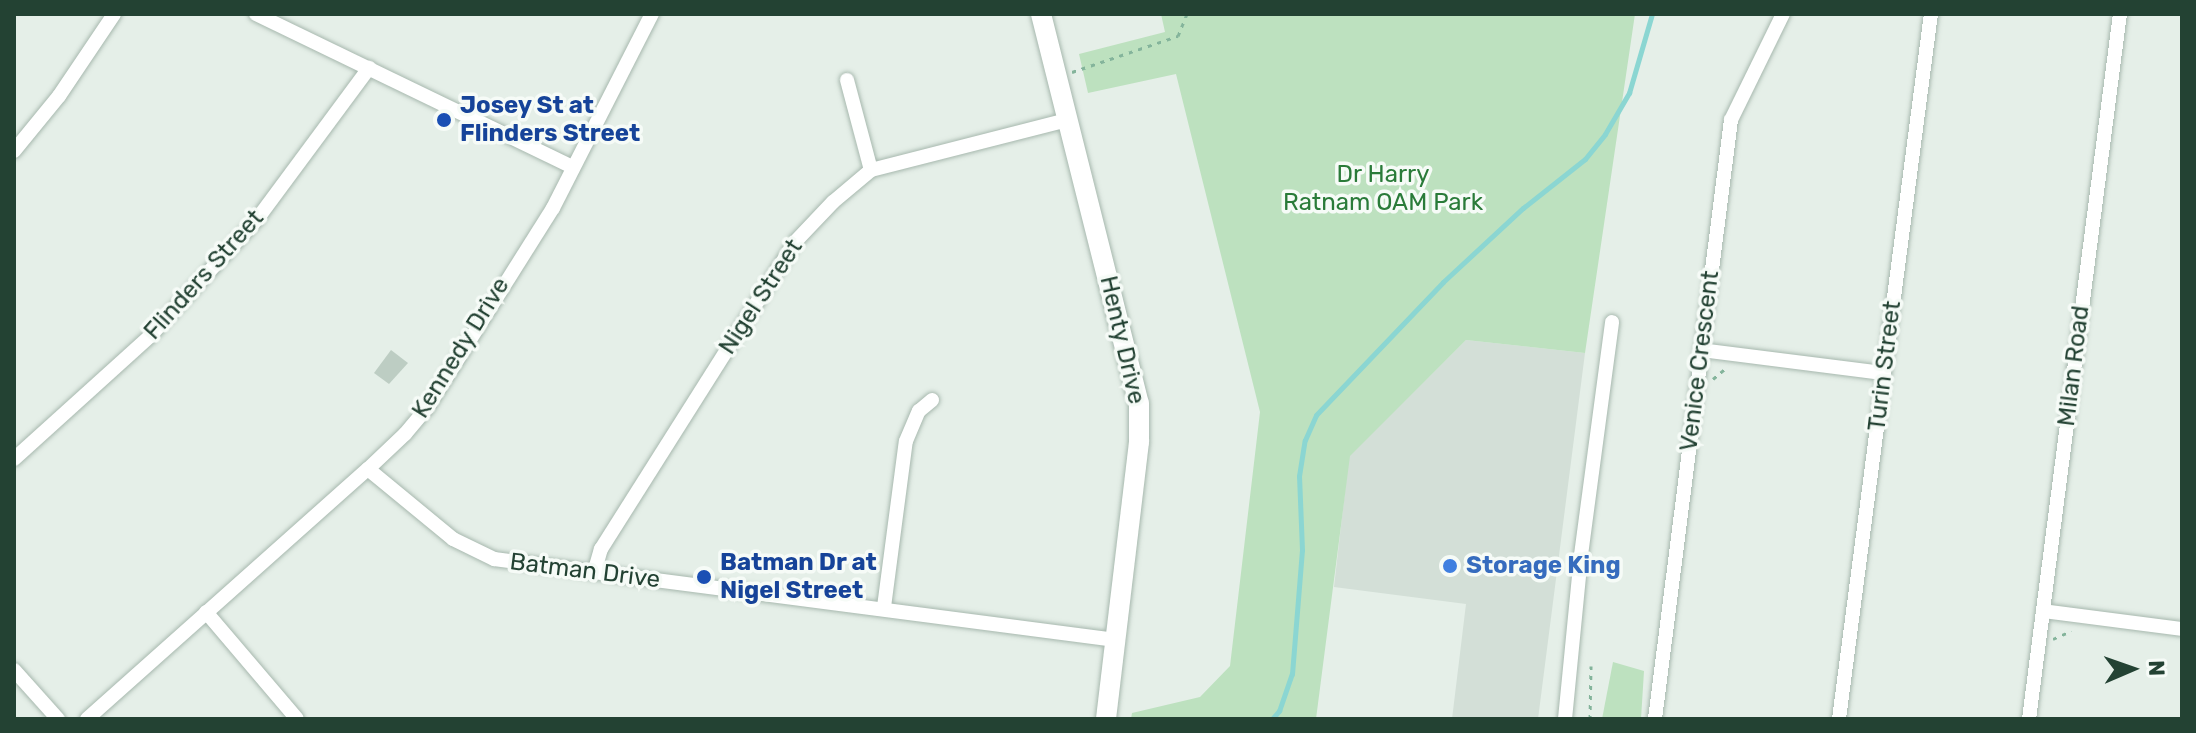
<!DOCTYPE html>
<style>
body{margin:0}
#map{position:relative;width:2196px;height:733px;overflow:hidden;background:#e5efe8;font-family:Rubik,sans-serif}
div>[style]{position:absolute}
.built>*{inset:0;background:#d3dfd7}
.green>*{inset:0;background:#bde1bf}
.stream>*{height:5px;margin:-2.5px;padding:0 2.5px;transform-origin:2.5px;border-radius:2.5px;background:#8bd6d2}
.building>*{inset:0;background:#bdcdc3}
.path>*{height:3px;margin-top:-1.5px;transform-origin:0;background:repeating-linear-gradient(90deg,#84b49b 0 4px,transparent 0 10px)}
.roads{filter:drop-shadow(0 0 2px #a7b8ae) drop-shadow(0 0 2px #a7b8ae)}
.street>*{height:14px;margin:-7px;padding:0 7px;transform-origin:7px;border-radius:7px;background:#fff}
.secondary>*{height:20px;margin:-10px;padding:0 10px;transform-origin:10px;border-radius:10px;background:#fff}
.dots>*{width:22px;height:22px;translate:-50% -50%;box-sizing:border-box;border:4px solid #f6fbf7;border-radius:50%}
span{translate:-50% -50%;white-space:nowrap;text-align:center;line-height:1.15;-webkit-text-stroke:7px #f6fbf7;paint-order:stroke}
.transit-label{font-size:24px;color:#164399;font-weight:700}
.left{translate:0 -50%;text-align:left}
.park-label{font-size:24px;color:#2a7b39}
.street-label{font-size:24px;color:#234233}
.shop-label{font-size:24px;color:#366cbe;font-weight:700}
.frame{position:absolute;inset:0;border:16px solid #234233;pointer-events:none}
.north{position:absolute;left:2092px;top:629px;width:80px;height:80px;-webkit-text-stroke:6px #f6fbf7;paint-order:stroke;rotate:88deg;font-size:22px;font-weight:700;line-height:32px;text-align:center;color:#234233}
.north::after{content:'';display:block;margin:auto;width:28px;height:36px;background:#234233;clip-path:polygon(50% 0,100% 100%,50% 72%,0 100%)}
</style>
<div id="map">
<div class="built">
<div style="clip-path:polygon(1466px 340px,1585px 353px,1538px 719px,1452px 719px,1466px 604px,1334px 587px,1349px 456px)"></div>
</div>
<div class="green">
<div style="clip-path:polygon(1161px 14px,1635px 14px,1585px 353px,1466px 340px,1350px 456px,1316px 719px,1131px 719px,1132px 713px,1200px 697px,1230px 666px,1260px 412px,1176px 74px,1088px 93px,1079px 54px,1165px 32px)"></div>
<div style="clip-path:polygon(1613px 662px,1644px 671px,1641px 719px,1602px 719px)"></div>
</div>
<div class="stream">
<div style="left:1272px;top:719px;width:11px;rotate:-49deg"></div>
<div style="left:1279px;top:711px;width:39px;rotate:-71deg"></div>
<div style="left:1292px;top:674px;width:124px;rotate:-85.4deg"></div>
<div style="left:1302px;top:550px;width:74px;rotate:-92.3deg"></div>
<div style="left:1299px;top:476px;width:36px;rotate:-81deg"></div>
<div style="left:1305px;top:440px;width:27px;rotate:-66deg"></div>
<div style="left:1316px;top:415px;width:184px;rotate:-46.3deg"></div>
<div style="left:1443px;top:282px;width:109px;rotate:-42.8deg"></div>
<div style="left:1523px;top:208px;width:79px;rotate:-38.3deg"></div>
<div style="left:1585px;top:159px;width:32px;rotate:-51deg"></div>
<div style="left:1605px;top:134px;width:48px;rotate:-59.7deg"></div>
<div style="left:1629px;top:93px;width:82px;rotate:-73.8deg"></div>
</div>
<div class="building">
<div style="clip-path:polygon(391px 350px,408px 363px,389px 384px,374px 373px)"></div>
</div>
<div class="path">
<div style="left:1072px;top:72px;width:112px;rotate:-18.8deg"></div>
<div style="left:1178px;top:36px;width:24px;rotate:-68deg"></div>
<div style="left:1713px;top:379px;width:16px;rotate:-40deg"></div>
<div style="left:2053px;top:639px;width:20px;rotate:-24deg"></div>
<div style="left:1590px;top:719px;width:53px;rotate:-88.9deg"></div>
</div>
<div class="roads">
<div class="street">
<div style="left:256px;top:14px;width:352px;rotate:25.8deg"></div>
<div style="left:847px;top:80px;width:93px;rotate:75.1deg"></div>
<div style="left:14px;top:151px;width:71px;rotate:-50.7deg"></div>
<div style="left:59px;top:96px;width:99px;rotate:-56.1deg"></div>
<div style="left:1701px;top:350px;width:184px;rotate:7.2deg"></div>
<div style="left:14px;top:459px;width:183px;rotate:-42.1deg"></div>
<div style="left:150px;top:336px;width:160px;rotate:-47.5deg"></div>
<div style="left:258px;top:218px;width:187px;rotate:-53.5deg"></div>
<div style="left:368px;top:469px;width:110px;rotate:39.5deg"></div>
<div style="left:453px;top:539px;width:46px;rotate:26deg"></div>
<div style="left:494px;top:559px;width:627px;rotate:7.42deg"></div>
<div style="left:594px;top:573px;width:25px;rotate:-74deg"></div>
<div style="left:601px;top:549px;width:363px;rotate:-57.7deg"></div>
<div style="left:795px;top:242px;width:55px;rotate:-46.5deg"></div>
<div style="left:833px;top:202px;width:50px;rotate:-40.1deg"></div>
<div style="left:871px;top:170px;width:202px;rotate:-14.3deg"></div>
<div style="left:884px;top:607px;width:167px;rotate:-82.5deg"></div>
<div style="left:906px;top:441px;width:33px;rotate:-67deg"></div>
<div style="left:919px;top:411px;width:17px;rotate:-40deg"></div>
<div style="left:2043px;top:611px;width:140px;rotate:7.4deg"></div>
<div style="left:206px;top:612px;width:140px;rotate:49.6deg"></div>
<div style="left:14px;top:670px;width:66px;rotate:48.1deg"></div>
<div style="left:87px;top:719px;width:376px;rotate:-41.7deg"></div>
<div style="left:368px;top:469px;width:51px;rotate:-43.4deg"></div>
<div style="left:405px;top:434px;width:34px;rotate:-50deg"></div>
<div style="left:427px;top:408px;width:236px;rotate:-57.8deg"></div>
<div style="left:553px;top:208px;width:218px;rotate:-63deg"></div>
<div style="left:1565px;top:719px;width:165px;rotate:-84.4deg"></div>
<div style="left:1581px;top:555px;width:235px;rotate:-82.4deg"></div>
<div style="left:1655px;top:719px;width:604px;rotate:-82.77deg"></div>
<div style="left:1731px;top:120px;width:118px;rotate:-63.9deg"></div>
<div style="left:1839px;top:719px;width:711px;rotate:-82.57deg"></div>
<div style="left:2029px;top:719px;width:711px;rotate:-82.65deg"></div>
</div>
<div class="secondary">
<div style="left:1041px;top:14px;width:401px;rotate:75.9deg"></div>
<div style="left:1139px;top:403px;width:39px;rotate:90deg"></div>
<div style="left:1139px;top:442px;width:279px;rotate:96.8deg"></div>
</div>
</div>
<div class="dots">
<div style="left:444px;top:120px;background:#1a4fb4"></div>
<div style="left:1450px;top:566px;background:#3f7fe0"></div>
<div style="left:704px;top:577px;background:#1a4fb4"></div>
</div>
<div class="transit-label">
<span class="left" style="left:460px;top:120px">Josey St at<br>Flinders Street</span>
<span class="left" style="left:720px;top:577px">Batman Dr at<br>Nigel Street</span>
</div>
<div class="park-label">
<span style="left:1383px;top:189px">Dr Harry<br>Ratnam OAM Park</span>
</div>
<div class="street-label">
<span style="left:204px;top:275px;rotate:-48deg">Flinders Street</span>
<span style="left:761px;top:297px;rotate:-57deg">Nigel Street</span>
<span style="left:1122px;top:340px;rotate:77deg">Henty Drive</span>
<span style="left:461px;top:348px;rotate:-58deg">Kennedy Drive</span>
<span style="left:1700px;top:361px;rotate:-83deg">Venice Crescent</span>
<span style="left:1885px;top:366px;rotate:-83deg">Turin Street</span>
<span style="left:2074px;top:366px;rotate:-83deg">Milan Road</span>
<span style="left:585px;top:571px;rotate:7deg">Batman Drive</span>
</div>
<div class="shop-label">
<span class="left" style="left:1466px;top:566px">Storage King</span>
</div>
<div class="frame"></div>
<div class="north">N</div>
</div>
